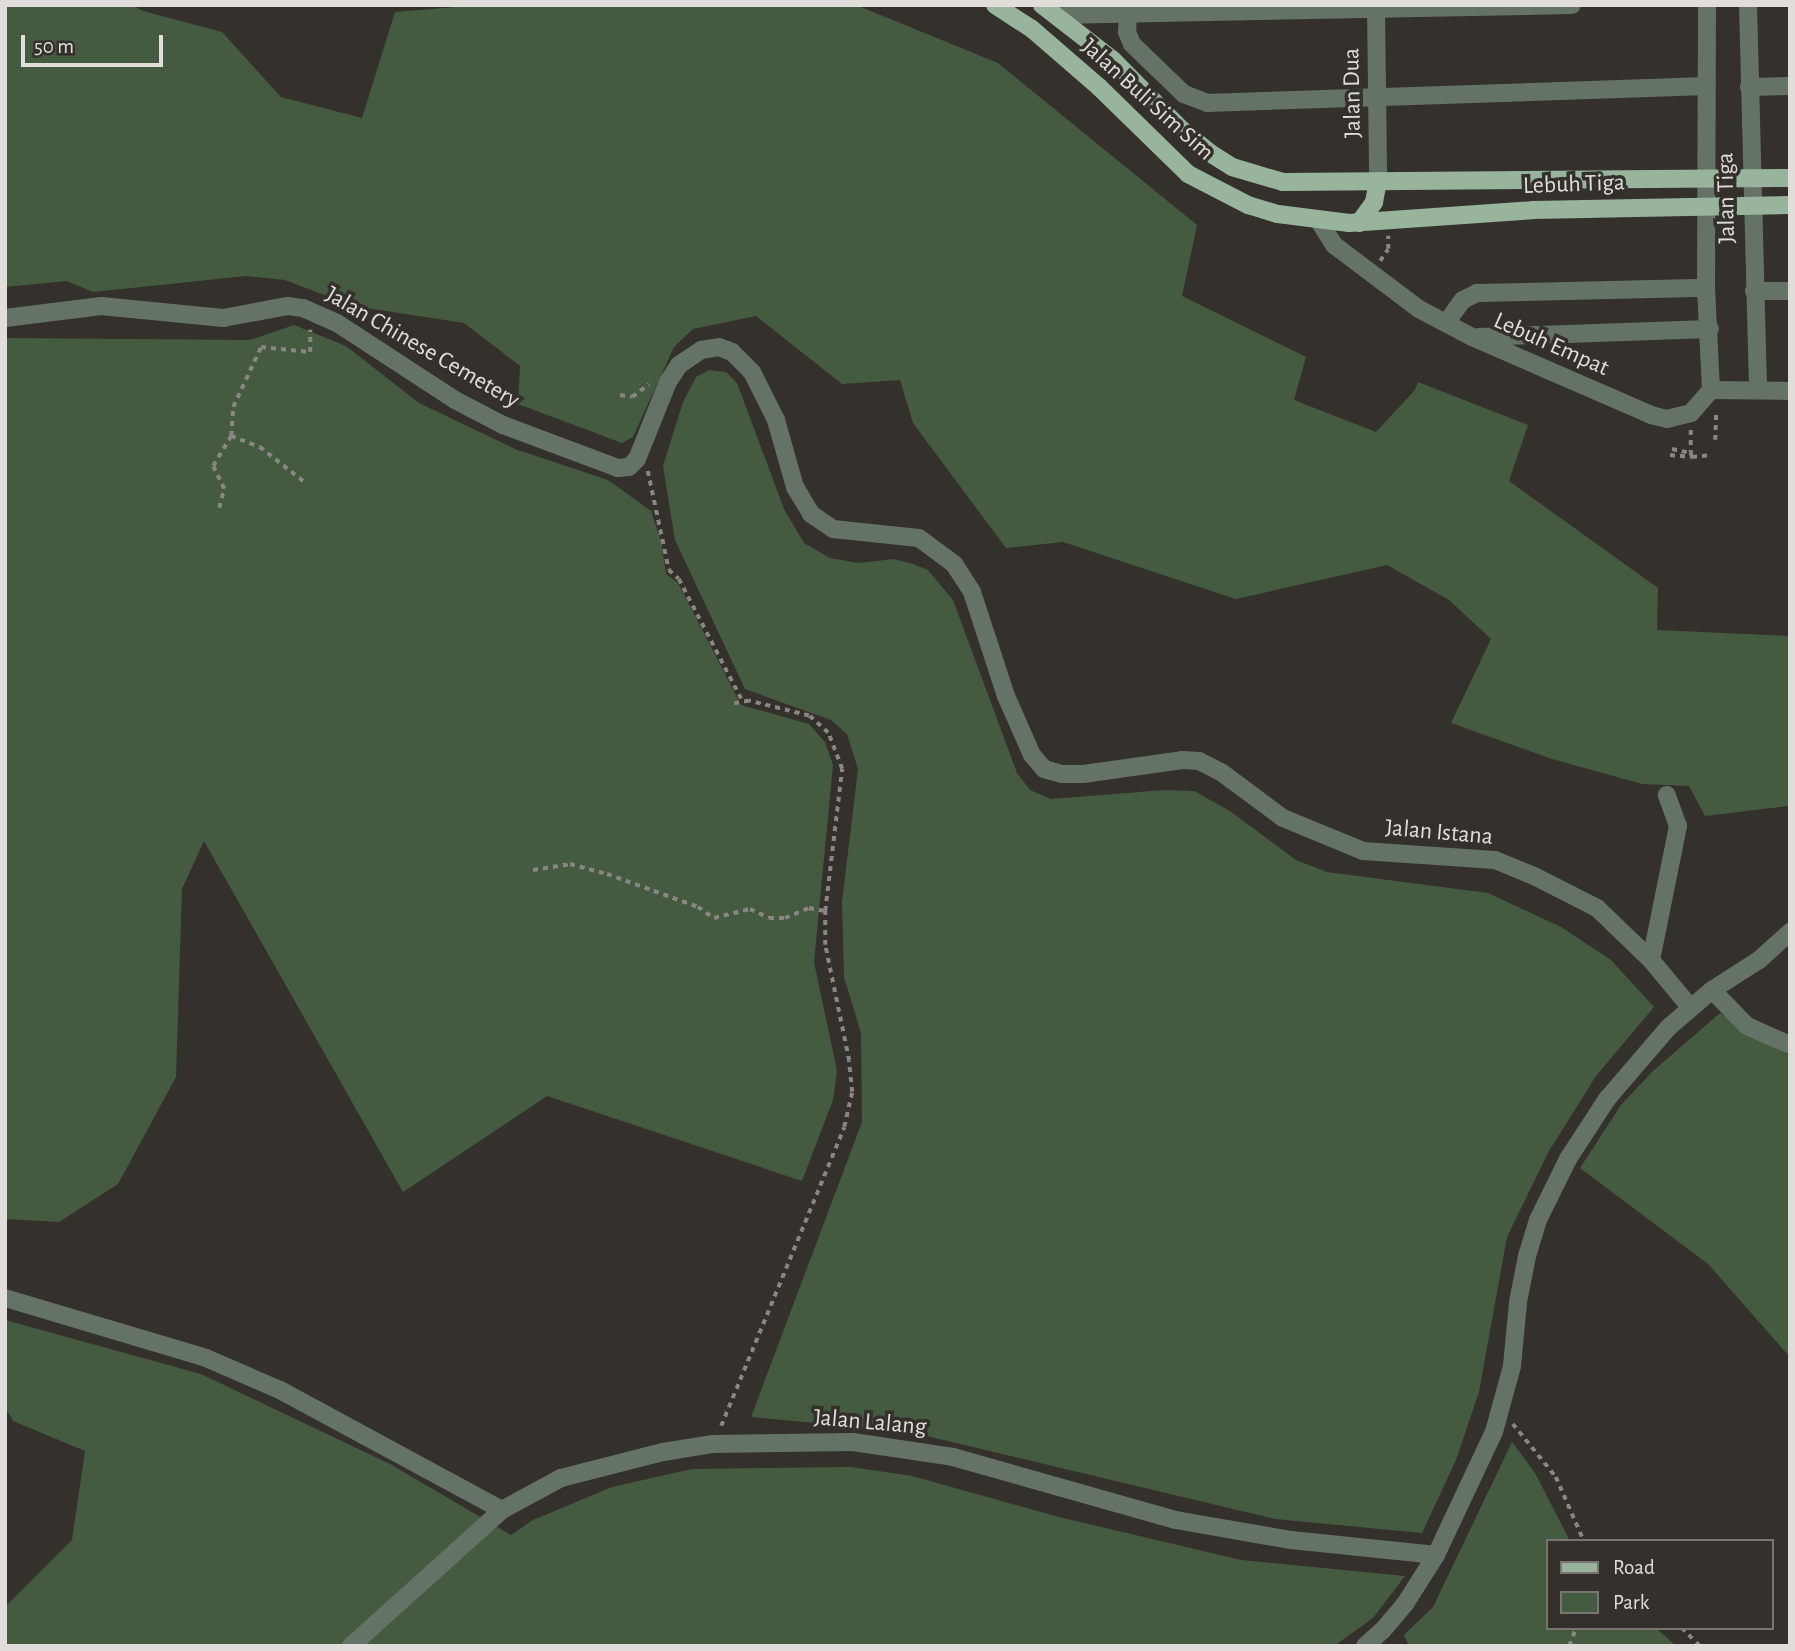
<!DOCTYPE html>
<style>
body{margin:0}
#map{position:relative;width:1795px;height:1651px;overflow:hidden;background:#34302c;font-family:"Alegreya Sans",sans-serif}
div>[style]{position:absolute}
.green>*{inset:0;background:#455b3f}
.path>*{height:3.5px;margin-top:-1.75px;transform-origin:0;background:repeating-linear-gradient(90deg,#8a8683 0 5px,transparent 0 10px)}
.minor>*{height:18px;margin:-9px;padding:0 9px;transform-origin:9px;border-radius:9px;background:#657367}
.major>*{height:18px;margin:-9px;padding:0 9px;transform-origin:9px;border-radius:9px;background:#98b49c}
span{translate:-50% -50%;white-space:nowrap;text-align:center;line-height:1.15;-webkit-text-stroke:7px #34302c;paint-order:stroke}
.street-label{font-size:24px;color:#e0dddb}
.frame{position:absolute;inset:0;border:7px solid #e0dddb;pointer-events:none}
.legend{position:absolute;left:1546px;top:1539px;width:228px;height:91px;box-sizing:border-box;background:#34302c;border:2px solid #797572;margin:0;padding:9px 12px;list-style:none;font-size:21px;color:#e0dddb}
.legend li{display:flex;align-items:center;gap:14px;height:35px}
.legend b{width:35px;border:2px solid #797572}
.scale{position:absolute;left:21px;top:35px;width:142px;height:32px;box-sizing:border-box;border:4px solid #e0dddb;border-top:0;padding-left:9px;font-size:21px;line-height:24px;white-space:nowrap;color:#e0dddb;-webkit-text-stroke:5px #34302c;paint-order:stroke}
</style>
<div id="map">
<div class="green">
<div style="clip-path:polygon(5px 5px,132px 5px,143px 11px,222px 32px,281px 97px,362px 118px,395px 12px,479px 5px,856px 5px,998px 63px,1197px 225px,1182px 296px,1306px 357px,1294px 400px,1376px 432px,1415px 390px,1418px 382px,1528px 425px,1509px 481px,1658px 588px,1657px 630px,1790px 636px,1790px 808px,1788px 806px,1705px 816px,1689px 786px,1642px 784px,1552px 759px,1451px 723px,1491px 639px,1449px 600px,1387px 565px,1236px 599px,1063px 542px,1006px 548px,913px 423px,900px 380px,842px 384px,756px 316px,693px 329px,674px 347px,633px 437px,622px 443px,518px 404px,520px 366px,464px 323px,353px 306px,285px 280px,246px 276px,93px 292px,67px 281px,5px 287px)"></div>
<div style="clip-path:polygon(294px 325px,346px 346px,419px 403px,515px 449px,608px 480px,651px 511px,661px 541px,666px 574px,678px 583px,741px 705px,809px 724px,825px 742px,833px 765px,814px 962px,837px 1071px,833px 1100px,802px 1181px,547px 1096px,403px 1192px,204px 841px,182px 889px,176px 1077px,118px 1184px,59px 1222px,5px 1219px,5px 338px,250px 340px)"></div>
<div style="clip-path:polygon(709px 370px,726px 372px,737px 383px,784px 509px,804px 543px,830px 558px,858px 563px,894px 559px,913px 564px,928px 570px,953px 600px,1017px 773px,1030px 790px,1051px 799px,1165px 790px,1194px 791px,1230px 811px,1296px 860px,1327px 872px,1488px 893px,1561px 927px,1611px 960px,1654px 1007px,1596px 1076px,1549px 1151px,1507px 1237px,1479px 1392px,1456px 1460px,1422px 1533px,1275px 1519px,910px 1432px,751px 1417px,862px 1122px,861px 1033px,844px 977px,842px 902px,858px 769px,847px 734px,831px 720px,745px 689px,675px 540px,663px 466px,683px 402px,696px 377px)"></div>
<div style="clip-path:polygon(1720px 1013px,1790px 1056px,1790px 1357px,1708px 1264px,1580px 1168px,1621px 1105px,1653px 1071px)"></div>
<div style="clip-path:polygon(5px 1320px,201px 1374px,390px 1464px,511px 1535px,533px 1520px,612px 1487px,692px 1469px,851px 1467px,912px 1476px,1059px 1517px,1241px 1560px,1405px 1576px,1373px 1618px,1334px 1646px,5px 1646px,5px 1607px,72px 1540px,85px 1451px,13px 1421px,5px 1407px)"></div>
<div style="clip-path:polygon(1512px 1442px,1535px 1473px,1570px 1541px,1548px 1541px,1548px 1628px,1656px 1628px,1676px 1646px,1409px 1646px,1404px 1635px,1433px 1607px)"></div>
</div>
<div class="path">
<div style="left:1380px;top:261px;width:14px;rotate:-56deg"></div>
<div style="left:1388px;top:249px;width:13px;rotate:-90deg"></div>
<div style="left:620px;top:395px;width:12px;rotate:9deg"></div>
<div style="left:632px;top:397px;width:21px;rotate:-37deg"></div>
<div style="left:1691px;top:430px;width:23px;rotate:90deg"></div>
<div style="left:231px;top:436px;width:31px;rotate:21deg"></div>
<div style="left:260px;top:447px;width:60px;rotate:38.2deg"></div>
<div style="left:1715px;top:440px;width:29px;rotate:-88deg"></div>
<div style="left:1672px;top:449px;width:19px;rotate:12deg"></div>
<div style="left:1691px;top:453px;width:4px;rotate:76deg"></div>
<div style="left:1692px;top:457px;width:20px;rotate:-6deg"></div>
<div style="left:1670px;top:455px;width:22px;rotate:5deg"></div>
<div style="left:648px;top:471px;width:101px;rotate:78deg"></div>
<div style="left:669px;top:570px;width:13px;rotate:42deg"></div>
<div style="left:679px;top:579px;width:139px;rotate:62.5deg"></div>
<div style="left:219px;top:508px;width:20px;rotate:-75deg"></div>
<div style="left:224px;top:489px;width:25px;rotate:-116deg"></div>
<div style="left:213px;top:466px;width:35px;rotate:-59deg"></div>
<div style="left:231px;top:436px;width:29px;rotate:-86deg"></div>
<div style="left:233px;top:407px;width:66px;rotate:-65deg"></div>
<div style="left:261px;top:347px;width:49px;rotate:5.8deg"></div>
<div style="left:310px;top:352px;width:22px;rotate:-90deg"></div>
<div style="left:533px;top:870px;width:37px;rotate:-9deg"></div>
<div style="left:570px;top:864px;width:38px;rotate:15deg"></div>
<div style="left:607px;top:874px;width:97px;rotate:19.9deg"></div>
<div style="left:698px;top:907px;width:19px;rotate:35deg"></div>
<div style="left:714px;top:918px;width:37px;rotate:-14deg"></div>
<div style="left:750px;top:909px;width:21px;rotate:25deg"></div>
<div style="left:769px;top:918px;width:16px"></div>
<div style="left:785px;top:918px;width:26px;rotate:-23deg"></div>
<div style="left:809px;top:908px;width:16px;rotate:11deg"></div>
<div style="left:1513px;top:1424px;width:68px;rotate:50.9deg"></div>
<div style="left:1556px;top:1477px;width:70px;rotate:66.4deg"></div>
<div style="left:721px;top:1426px;width:323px;rotate:-67.6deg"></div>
<div style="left:844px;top:1127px;width:36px;rotate:-77deg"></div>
<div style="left:852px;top:1092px;width:31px;rotate:-96deg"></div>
<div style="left:849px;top:1061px;width:118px;rotate:-101.7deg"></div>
<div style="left:825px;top:945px;width:34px;rotate:-90deg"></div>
<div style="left:825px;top:911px;width:143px;rotate:-83.2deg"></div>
<div style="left:842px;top:769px;width:39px;rotate:-111deg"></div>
<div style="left:828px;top:733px;width:25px;rotate:-138deg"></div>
<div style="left:809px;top:716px;width:62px;rotate:-166deg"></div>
<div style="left:749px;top:701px;width:15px;rotate:169deg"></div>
<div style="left:1682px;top:1628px;width:25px;rotate:45deg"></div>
<div style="left:1569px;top:1646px;width:19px;rotate:-69deg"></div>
</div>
<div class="minor">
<div style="left:1376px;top:5px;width:176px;rotate:89.3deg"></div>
<div style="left:1707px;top:5px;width:283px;rotate:90.2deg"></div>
<div style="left:1706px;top:288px;width:102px;rotate:87.2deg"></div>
<div style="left:1748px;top:5px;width:385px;rotate:88.5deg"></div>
<div style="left:1128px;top:14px;width:18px;rotate:93deg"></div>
<div style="left:1127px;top:32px;width:13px;rotate:67deg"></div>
<div style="left:1132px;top:44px;width:72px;rotate:43.9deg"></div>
<div style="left:1184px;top:94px;width:25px;rotate:21deg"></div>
<div style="left:1207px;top:103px;width:500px;rotate:-1.95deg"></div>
<div style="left:1057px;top:15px;width:515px;rotate:-1.11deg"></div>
<div style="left:1749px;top:87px;width:41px;rotate:-1.4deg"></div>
<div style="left:1319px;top:221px;width:28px;rotate:58deg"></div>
<div style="left:1334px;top:245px;width:106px;rotate:37deg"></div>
<div style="left:1419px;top:309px;width:60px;rotate:27.8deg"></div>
<div style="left:1472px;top:337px;width:195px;rotate:23.5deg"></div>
<div style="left:1651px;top:415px;width:16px;rotate:14deg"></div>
<div style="left:1667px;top:419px;width:25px;rotate:-14deg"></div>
<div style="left:1691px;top:413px;width:30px;rotate:-49deg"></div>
<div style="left:1754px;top:291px;width:36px"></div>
<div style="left:5px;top:318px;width:97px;rotate:-7.1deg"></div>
<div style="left:101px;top:306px;width:123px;rotate:5.6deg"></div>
<div style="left:223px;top:318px;width:66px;rotate:-10.5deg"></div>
<div style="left:288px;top:306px;width:15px;rotate:8deg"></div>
<div style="left:303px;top:308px;width:37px;rotate:24deg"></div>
<div style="left:337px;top:323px;width:141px;rotate:33.1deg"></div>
<div style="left:455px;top:400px;width:54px;rotate:27.5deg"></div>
<div style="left:503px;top:425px;width:123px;rotate:20.5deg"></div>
<div style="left:618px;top:468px;width:11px;rotate:-5deg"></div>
<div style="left:629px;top:467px;width:11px;rotate:-45deg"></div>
<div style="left:637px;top:459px;width:83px;rotate:-68.1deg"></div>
<div style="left:668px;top:382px;width:20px;rotate:-57deg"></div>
<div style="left:679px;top:365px;width:27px;rotate:-34deg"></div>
<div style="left:701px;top:350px;width:18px;rotate:-9deg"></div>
<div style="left:719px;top:347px;width:14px;rotate:21deg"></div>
<div style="left:732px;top:352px;width:28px;rotate:45deg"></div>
<div style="left:752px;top:372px;width:54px;rotate:63.4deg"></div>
<div style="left:776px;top:420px;width:70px;rotate:74.2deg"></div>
<div style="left:795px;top:487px;width:31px;rotate:59deg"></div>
<div style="left:811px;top:514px;width:27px;rotate:34deg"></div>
<div style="left:833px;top:529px;width:86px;rotate:6deg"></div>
<div style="left:919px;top:538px;width:44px;rotate:36.6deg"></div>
<div style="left:954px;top:564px;width:33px;rotate:57deg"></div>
<div style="left:972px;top:592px;width:109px;rotate:71.9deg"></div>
<div style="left:1006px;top:696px;width:64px;rotate:66.2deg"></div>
<div style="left:1032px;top:755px;width:18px;rotate:49deg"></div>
<div style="left:1044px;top:769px;width:18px;rotate:16deg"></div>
<div style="left:1061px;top:774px;width:22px"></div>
<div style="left:1083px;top:774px;width:100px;rotate:-8deg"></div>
<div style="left:1182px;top:760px;width:17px;rotate:3deg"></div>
<div style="left:1199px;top:761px;width:25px;rotate:27deg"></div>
<div style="left:1221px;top:772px;width:77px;rotate:36.6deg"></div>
<div style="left:1283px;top:818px;width:87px;rotate:22.4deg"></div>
<div style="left:1363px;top:851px;width:132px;rotate:3.9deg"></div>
<div style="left:1495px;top:860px;width:42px;rotate:22.3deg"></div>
<div style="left:1534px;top:876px;width:71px;rotate:26.9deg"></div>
<div style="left:1597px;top:908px;width:75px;rotate:43.9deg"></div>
<div style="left:1651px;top:960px;width:61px;rotate:50.3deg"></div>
<div style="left:1446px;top:323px;width:29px;rotate:-54deg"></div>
<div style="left:1463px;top:300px;width:16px;rotate:-27deg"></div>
<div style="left:1477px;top:293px;width:229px;rotate:-1.3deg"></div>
<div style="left:1479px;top:337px;width:231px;rotate:-2deg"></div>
<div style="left:1711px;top:390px;width:79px;rotate:0.7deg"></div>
<div style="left:1651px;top:960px;width:137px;rotate:-78.6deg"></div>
<div style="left:1678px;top:826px;width:33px;rotate:-110deg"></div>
<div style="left:1712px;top:990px;width:50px;rotate:45.8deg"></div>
<div style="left:1747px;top:1026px;width:47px;rotate:23.8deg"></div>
<div style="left:5px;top:1298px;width:210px;rotate:16.6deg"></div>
<div style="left:206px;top:1358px;width:81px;rotate:23.4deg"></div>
<div style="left:280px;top:1390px;width:252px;rotate:28.4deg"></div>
<div style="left:351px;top:1646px;width:203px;rotate:-42deg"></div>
<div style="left:502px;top:1510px;width:67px;rotate:-28.5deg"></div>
<div style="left:561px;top:1478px;width:105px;rotate:-14.3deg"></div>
<div style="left:663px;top:1452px;width:51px;rotate:-9.1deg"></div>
<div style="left:713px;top:1444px;width:140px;rotate:-0.8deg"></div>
<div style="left:853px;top:1442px;width:101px;rotate:8.5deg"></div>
<div style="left:953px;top:1457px;width:232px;rotate:15.8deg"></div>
<div style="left:1176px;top:1520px;width:117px;rotate:9.9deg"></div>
<div style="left:1291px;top:1540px;width:146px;rotate:5.9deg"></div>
<div style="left:1365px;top:1646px;width:24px;rotate:-42deg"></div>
<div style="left:1383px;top:1630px;width:34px;rotate:-50deg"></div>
<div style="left:1405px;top:1604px;width:58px;rotate:-57.7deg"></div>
<div style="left:1436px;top:1555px;width:136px;rotate:-64.8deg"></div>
<div style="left:1494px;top:1432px;width:68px;rotate:-74.7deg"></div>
<div style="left:1512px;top:1366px;width:64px;rotate:-84.6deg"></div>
<div style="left:1518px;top:1302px;width:47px;rotate:-78.9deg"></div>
<div style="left:1527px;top:1256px;width:38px;rotate:-73deg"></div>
<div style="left:1538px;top:1220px;width:68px;rotate:-63.8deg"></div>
<div style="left:1568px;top:1159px;width:72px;rotate:-57deg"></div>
<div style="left:1607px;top:1099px;width:95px;rotate:-49.3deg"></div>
<div style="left:1669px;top:1027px;width:57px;rotate:-40.7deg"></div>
<div style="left:1712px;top:990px;width:56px;rotate:-32.6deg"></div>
<div style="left:1759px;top:960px;width:42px;rotate:-42.1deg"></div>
</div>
<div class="major">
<div style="left:995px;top:5px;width:44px;rotate:33deg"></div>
<div style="left:1032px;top:29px;width:89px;rotate:40.9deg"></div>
<div style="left:1099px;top:87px;width:124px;rotate:44.3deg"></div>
<div style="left:1188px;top:174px;width:68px;rotate:27.3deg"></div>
<div style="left:1248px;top:205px;width:31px;rotate:17deg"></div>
<div style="left:1278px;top:214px;width:72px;rotate:7.2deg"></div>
<div style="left:1349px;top:223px;width:184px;rotate:-4deg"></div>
<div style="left:1533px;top:210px;width:257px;rotate:-1.1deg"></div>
<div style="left:1042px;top:5px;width:90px;rotate:37.8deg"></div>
<div style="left:1113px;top:60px;width:98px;rotate:45.4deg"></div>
<div style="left:1182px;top:130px;width:36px;rotate:39deg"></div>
<div style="left:1210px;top:153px;width:26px;rotate:32deg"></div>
<div style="left:1232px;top:167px;width:53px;rotate:16.4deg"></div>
<div style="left:1283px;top:182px;width:507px;rotate:-0.45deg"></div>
<div style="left:1359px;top:223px;width:26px;rotate:-54deg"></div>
<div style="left:1374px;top:202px;width:21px;rotate:-79deg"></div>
</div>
<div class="street-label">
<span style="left:1353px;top:93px;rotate:-91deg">Jalan Dua</span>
<span style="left:1147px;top:100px;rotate:42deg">Jalan Buli Sim Sim</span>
<span style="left:1574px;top:185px;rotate:-2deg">Lebuh Tiga</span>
<span style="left:1727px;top:198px;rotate:-91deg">Jalan Tiga</span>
<span style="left:1551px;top:345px;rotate:24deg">Lebuh Empat</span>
<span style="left:422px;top:348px;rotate:30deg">Jalan Chinese Cemetery</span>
<span style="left:1439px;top:833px;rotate:5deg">Jalan Istana</span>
<span style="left:870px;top:1423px;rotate:5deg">Jalan Lalang</span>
</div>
<div class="frame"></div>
<ul class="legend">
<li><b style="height:9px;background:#98b49c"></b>Road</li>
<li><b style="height:19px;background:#455b3f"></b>Park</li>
</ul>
<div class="scale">50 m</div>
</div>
